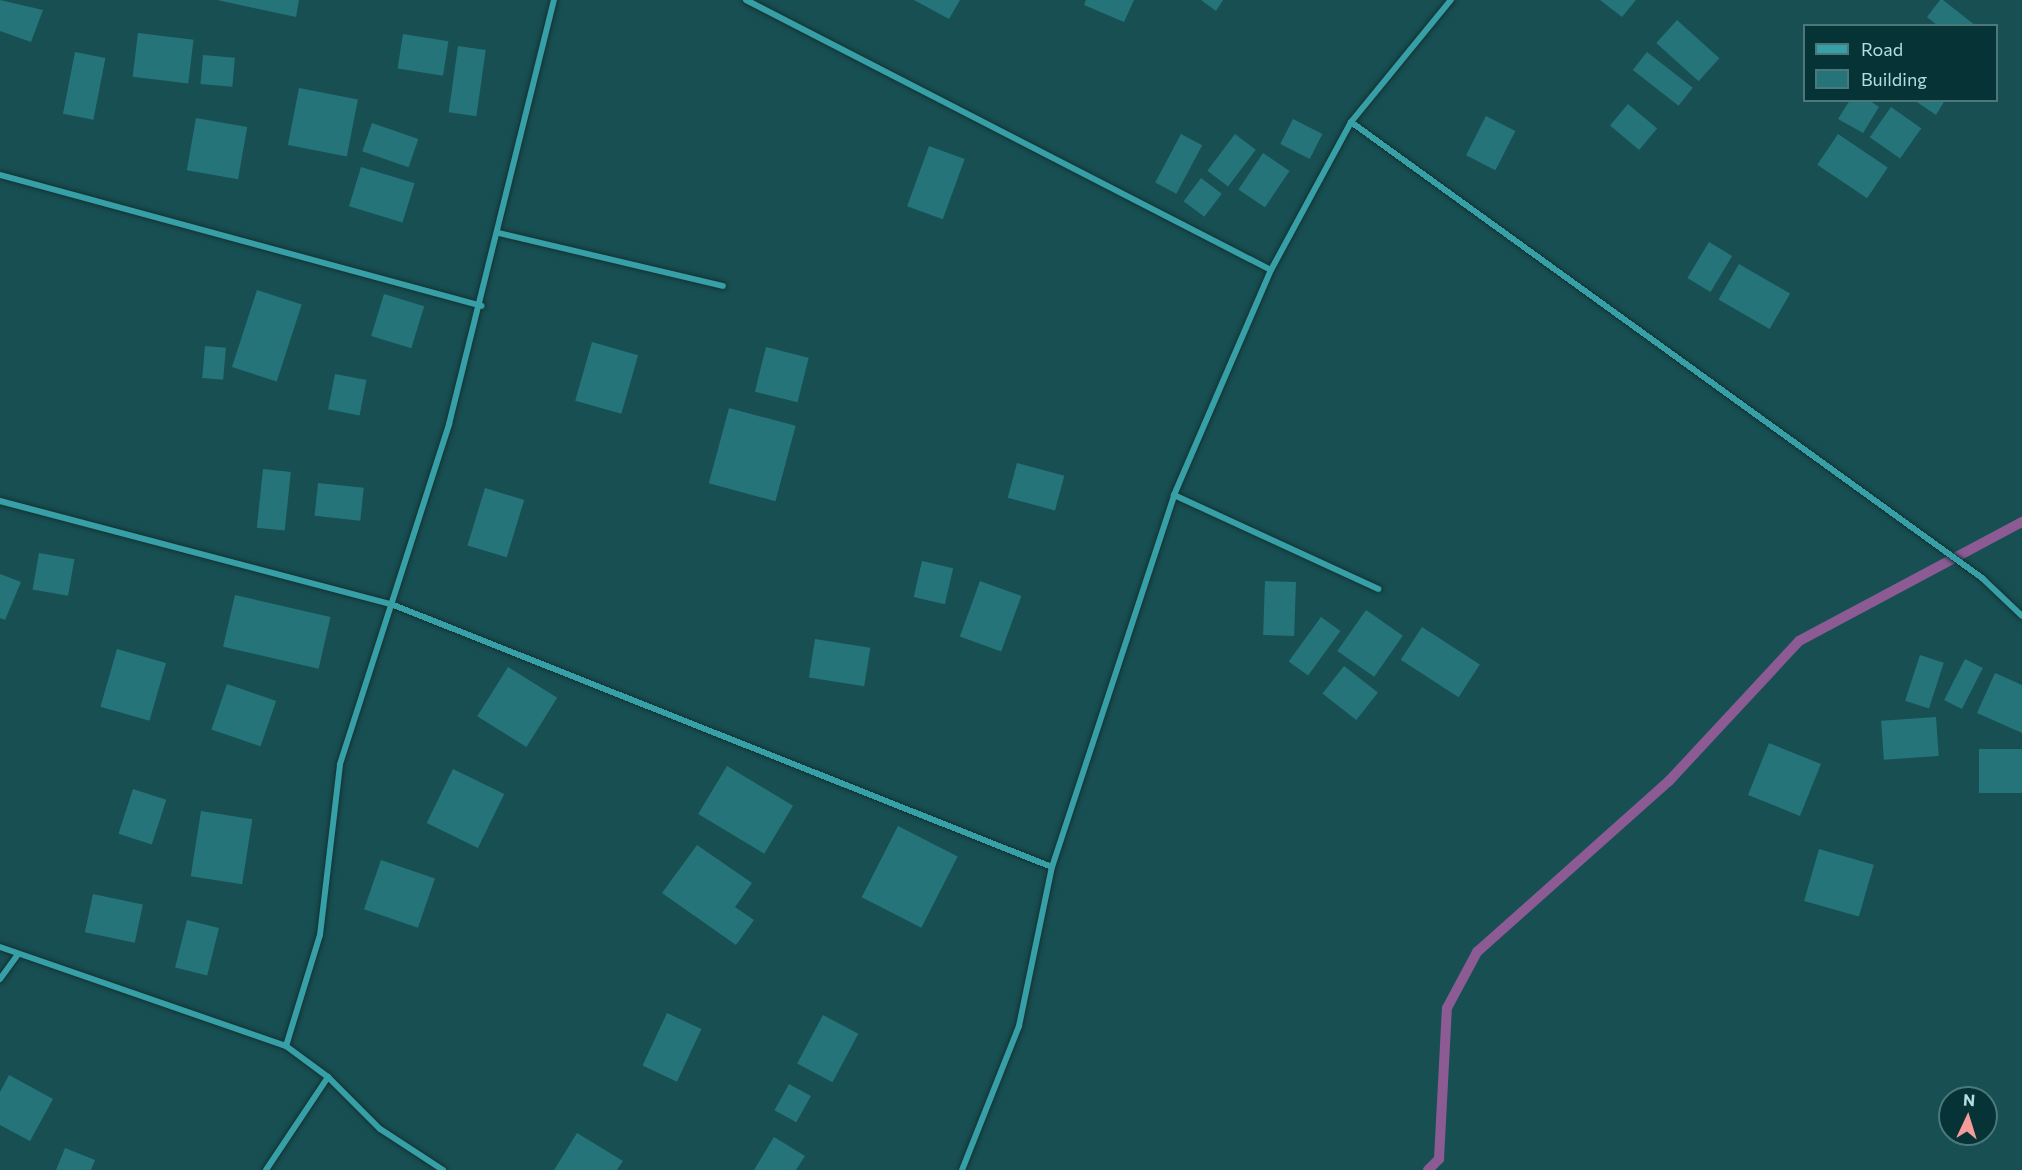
<!DOCTYPE html>
<style>
body{margin:0}
#map{position:relative;width:2022px;height:1170px;overflow:hidden;background:#184f52;font-family:Commissioner,sans-serif}
div>[style]{position:absolute}
.stream>*{height:10px;margin:-5px;padding:0 5px;transform-origin:5px;border-radius:5px;background:#8c5b94}
.building>*{inset:0;background:#257479;transform-origin:0 0}
.roads{filter:drop-shadow(0 0 2px #123234) drop-shadow(0 0 2px #123234)}
.minor>*{height:6px;margin:-3px;padding:0 3px;transform-origin:3px;border-radius:3px;background:#379fa6}
span{translate:-50% -50%;white-space:nowrap;text-align:center;line-height:1.15;-webkit-text-stroke:4.5px #053336;paint-order:stroke}
.legend{position:absolute;left:1803px;top:24px;width:195px;height:78px;box-sizing:border-box;background:#053336;border:2px solid #4a787b;margin:0;padding:8px 10px;list-style:none;font-size:18px;color:#b2dfe2}
.legend li{display:flex;align-items:center;gap:12px;height:30px}
.legend b{width:30px;border:2px solid #4a787b}
.north{position:absolute;left:1938px;top:1086px;width:60px;height:60px;box-sizing:border-box;background:#053336;border:2px solid #4a787b;border-radius:50%;rotate:4deg;font-size:16px;font-weight:700;line-height:24px;text-align:center;color:#b2dfe2}
.north::after{content:'';display:block;margin:auto;width:21px;height:27px;background:#f59b99;clip-path:polygon(50% 0,100% 100%,50% 72%,0 100%)}
</style>
<div id="map">
<div class="stream">
<div style="left:1428px;top:1170px;width:16px;rotate:-45deg"></div>
<div style="left:1439px;top:1159px;width:151px;rotate:-87deg"></div>
<div style="left:1447px;top:1008px;width:64px;rotate:-61.8deg"></div>
<div style="left:1477px;top:952px;width:257px;rotate:-41.7deg"></div>
<div style="left:1669px;top:781px;width:191px;rotate:-47.1deg"></div>
<div style="left:1799px;top:641px;width:253px;rotate:-28.1deg"></div>
</div>
<div class="building">
<div style="clip-path:polygon(0 0,43px 10px,31px 42px,0 31px)"></div>
<div style="clip-path:polygon(217px 0,299px 0,296px 17px)"></div>
<div style="clip-path:polygon(914px 0,960px 0,949px 19px)"></div>
<div style="clip-path:polygon(1086px 0,1134px 0,1124px 22px,1084px 5px)"></div>
<div style="clip-path:polygon(1201px 0,1223px 0,1216px 11px)"></div>
<div style="clip-path:polygon(1600px 0,1636px 0,1622px 17px)"></div>
<div style="clip-path:polygon(1940px 0,1943px 0,1976px 26px,1938px 26px,1927px 17px)"></div>
<div style="left:1677px;top:20px;width:57px;height:31px;rotate:42deg"></div>
<div style="left:138px;top:33px;width:56px;height:44px;rotate:7deg"></div>
<div style="left:403px;top:34px;width:46px;height:35px;rotate:9deg"></div>
<div style="left:458px;top:46px;width:28px;height:67px;rotate:8deg"></div>
<div style="left:75px;top:52px;width:31px;height:63px;rotate:11deg"></div>
<div style="left:1647px;top:52px;width:58px;height:23px;rotate:38deg"></div>
<div style="left:203px;top:55px;width:32px;height:29px;rotate:5deg"></div>
<div style="left:299px;top:88px;width:60px;height:58px;rotate:11deg"></div>
<div style="clip-path:polygon(1850px 100px,1869px 100px,1879px 107px,1863px 133px,1838px 119px)"></div>
<div style="clip-path:polygon(1914px 100px,1945px 100px,1936px 115px)"></div>
<div style="left:1628px;top:104px;width:38px;height:28px;rotate:40deg"></div>
<div style="left:1891px;top:107px;width:37px;height:37px;rotate:35deg"></div>
<div style="left:1486px;top:116px;width:33px;height:44px;rotate:27deg"></div>
<div style="left:196px;top:118px;width:52px;height:53px;rotate:10deg"></div>
<div style="left:1293px;top:119px;width:33px;height:28px;rotate:27deg"></div>
<div style="left:372px;top:123px;width:49px;height:30px;rotate:19deg"></div>
<div style="left:1181px;top:134px;width:24px;height:55px;rotate:28deg"></div>
<div style="left:1235px;top:134px;width:26px;height:46px;rotate:37deg"></div>
<div style="left:1838px;top:134px;width:60px;height:37px;rotate:34deg"></div>
<div style="left:929px;top:146px;width:38px;height:64px;rotate:20deg"></div>
<div style="left:1263px;top:153px;width:32px;height:44px;rotate:34deg"></div>
<div style="left:361px;top:167px;width:56px;height:41px;rotate:17deg"></div>
<div style="left:1201px;top:178px;width:26px;height:29px;rotate:37deg"></div>
<div style="left:1709px;top:242px;width:27px;height:42px;rotate:31deg"></div>
<div style="left:1739px;top:264px;width:59px;height:41px;rotate:30deg"></div>
<div style="left:257px;top:290px;width:47px;height:81px;rotate:18deg"></div>
<div style="left:384px;top:294px;width:42px;height:44px;rotate:17deg"></div>
<div style="left:592px;top:342px;width:48px;height:61px;rotate:16deg"></div>
<div style="left:205px;top:346px;width:21px;height:32px;rotate:5deg"></div>
<div style="left:766px;top:347px;width:44px;height:46px;rotate:14deg"></div>
<div style="left:335px;top:374px;width:32px;height:36px;rotate:11deg"></div>
<div style="left:729px;top:408px;width:69px;height:78px;rotate:15deg"></div>
<div style="left:1017px;top:463px;width:49px;height:36px;rotate:15deg"></div>
<div style="left:263px;top:469px;width:28px;height:59px;rotate:6deg"></div>
<div style="left:318px;top:483px;width:46px;height:33px;rotate:6deg"></div>
<div style="left:485px;top:488px;width:41px;height:60px;rotate:17deg"></div>
<div style="left:39px;top:553px;width:36px;height:37px;rotate:10deg"></div>
<div style="left:922px;top:561px;width:32px;height:37px;rotate:13deg"></div>
<div style="clip-path:polygon(0 574px,21px 582px,5px 620px,0 618px)"></div>
<div style="left:980px;top:581px;width:44px;height:59px;rotate:20deg"></div>
<div style="left:1265px;top:581px;width:31px;height:54px;rotate:2deg"></div>
<div style="left:235px;top:595px;width:98px;height:53px;rotate:13deg"></div>
<div style="left:1366px;top:610px;width:45px;height:50px;rotate:35deg"></div>
<div style="left:1321px;top:617px;width:24px;height:55px;rotate:36deg"></div>
<div style="left:1422px;top:627px;width:69px;height:39px;rotate:33deg"></div>
<div style="left:815px;top:639px;width:56px;height:39px;rotate:9deg"></div>
<div style="left:117px;top:649px;width:51px;height:60px;rotate:16deg"></div>
<div style="left:1920px;top:655px;width:25px;height:48px;rotate:18deg"></div>
<div style="left:1965px;top:659px;width:20px;height:46px;rotate:27deg"></div>
<div style="left:1344px;top:666px;width:43px;height:35px;rotate:38deg"></div>
<div style="left:508px;top:667px;width:58px;height:58px;rotate:32deg"></div>
<div style="clip-path:polygon(1995px 673px,2022px 685px,2022px 733px,1977px 713px)"></div>
<div style="left:227px;top:684px;width:52px;height:48px;rotate:19deg"></div>
<div style="left:1936px;top:717px;width:39px;height:55px;rotate:86deg"></div>
<div style="left:1769px;top:743px;width:56px;height:56px;rotate:22deg"></div>
<div style="left:1979px;top:749px;width:43px;height:44px"></div>
<div style="left:727px;top:766px;width:77px;height:56px;rotate:31deg"></div>
<div style="left:453px;top:769px;width:57px;height:60px;rotate:26deg"></div>
<div style="left:133px;top:789px;width:35px;height:47px;rotate:18deg"></div>
<div style="left:201px;top:811px;width:52px;height:66px;rotate:9deg"></div>
<div style="left:898px;top:826px;width:67px;height:80px;rotate:27deg"></div>
<div style="clip-path:polygon(697px 845px,752px 883px,735px 907px,754px 920px,736px 945px,662px 893px)"></div>
<div style="left:1819px;top:849px;width:57px;height:54px;rotate:16deg"></div>
<div style="left:381px;top:860px;width:57px;height:52px;rotate:19deg"></div>
<div style="left:93px;top:894px;width:51px;height:39px;rotate:12deg"></div>
<div style="left:187px;top:920px;width:33px;height:49px;rotate:14deg"></div>
<div style="left:667px;top:1013px;width:38px;height:58px;rotate:25deg"></div>
<div style="left:823px;top:1015px;width:40px;height:55px;rotate:28deg"></div>
<div style="clip-path:polygon(9px 1075px,53px 1099px,30px 1141px,0 1125px,0 1092px)"></div>
<div style="left:789px;top:1084px;width:25px;height:30px;rotate:29deg"></div>
<div style="clip-path:polygon(577px 1133px,623px 1161px,617px 1170px,554px 1170px)"></div>
<div style="clip-path:polygon(774px 1137px,805px 1156px,796px 1170px,754px 1170px)"></div>
<div style="clip-path:polygon(65px 1148px,95px 1160px,91px 1170px,56px 1170px)"></div>
</div>
<div class="roads">
<div class="minor">
<div style="left:746px;top:0;width:590px;rotate:27.22deg"></div>
<div style="left:1271px;top:270px;width:168px;rotate:-61.6deg"></div>
<div style="left:1351px;top:122px;width:158px;rotate:-50.7deg"></div>
<div style="left:1351px;top:122px;width:779px;rotate:35.85deg"></div>
<div style="left:1982px;top:578px;width:55px;rotate:43.5deg"></div>
<div style="left:0;top:175px;width:499px;rotate:15.2deg"></div>
<div style="left:499px;top:233px;width:230px;rotate:13.3deg"></div>
<div style="left:1174px;top:495px;width:245px;rotate:-66.7deg"></div>
<div style="left:0;top:501px;width:404px;rotate:14.8deg"></div>
<div style="left:391px;top:604px;width:711px;rotate:21.7deg"></div>
<div style="left:0;top:947px;width:303px;rotate:19.1deg"></div>
<div style="left:0;top:979px;width:31px;rotate:-54deg"></div>
<div style="left:266px;top:1170px;width:112px;rotate:-56.3deg"></div>
<div style="left:443px;top:1170px;width:75px;rotate:-146.9deg"></div>
<div style="left:380px;top:1129px;width:74px;rotate:-135deg"></div>
<div style="left:328px;top:1077px;width:52px;rotate:-143.6deg"></div>
<div style="left:286px;top:1046px;width:116px;rotate:-73deg"></div>
<div style="left:320px;top:935px;width:172px;rotate:-83.3deg"></div>
<div style="left:340px;top:764px;width:357px;rotate:-72.2deg"></div>
<div style="left:449px;top:424px;width:437px;rotate:-76.1deg"></div>
<div style="left:962px;top:1170px;width:155px;rotate:-68.4deg"></div>
<div style="left:1019px;top:1026px;width:162px;rotate:-78.3deg"></div>
<div style="left:1052px;top:867px;width:391px;rotate:-71.8deg"></div>
<div style="left:1174px;top:495px;width:225px;rotate:24.7deg"></div>
</div>
</div>
<ul class="legend">
<li><b style="height:8px;background:#379fa6"></b>Road</li>
<li><b style="height:16px;background:#257479"></b>Building</li>
</ul>
<div class="north">N</div>
</div>
